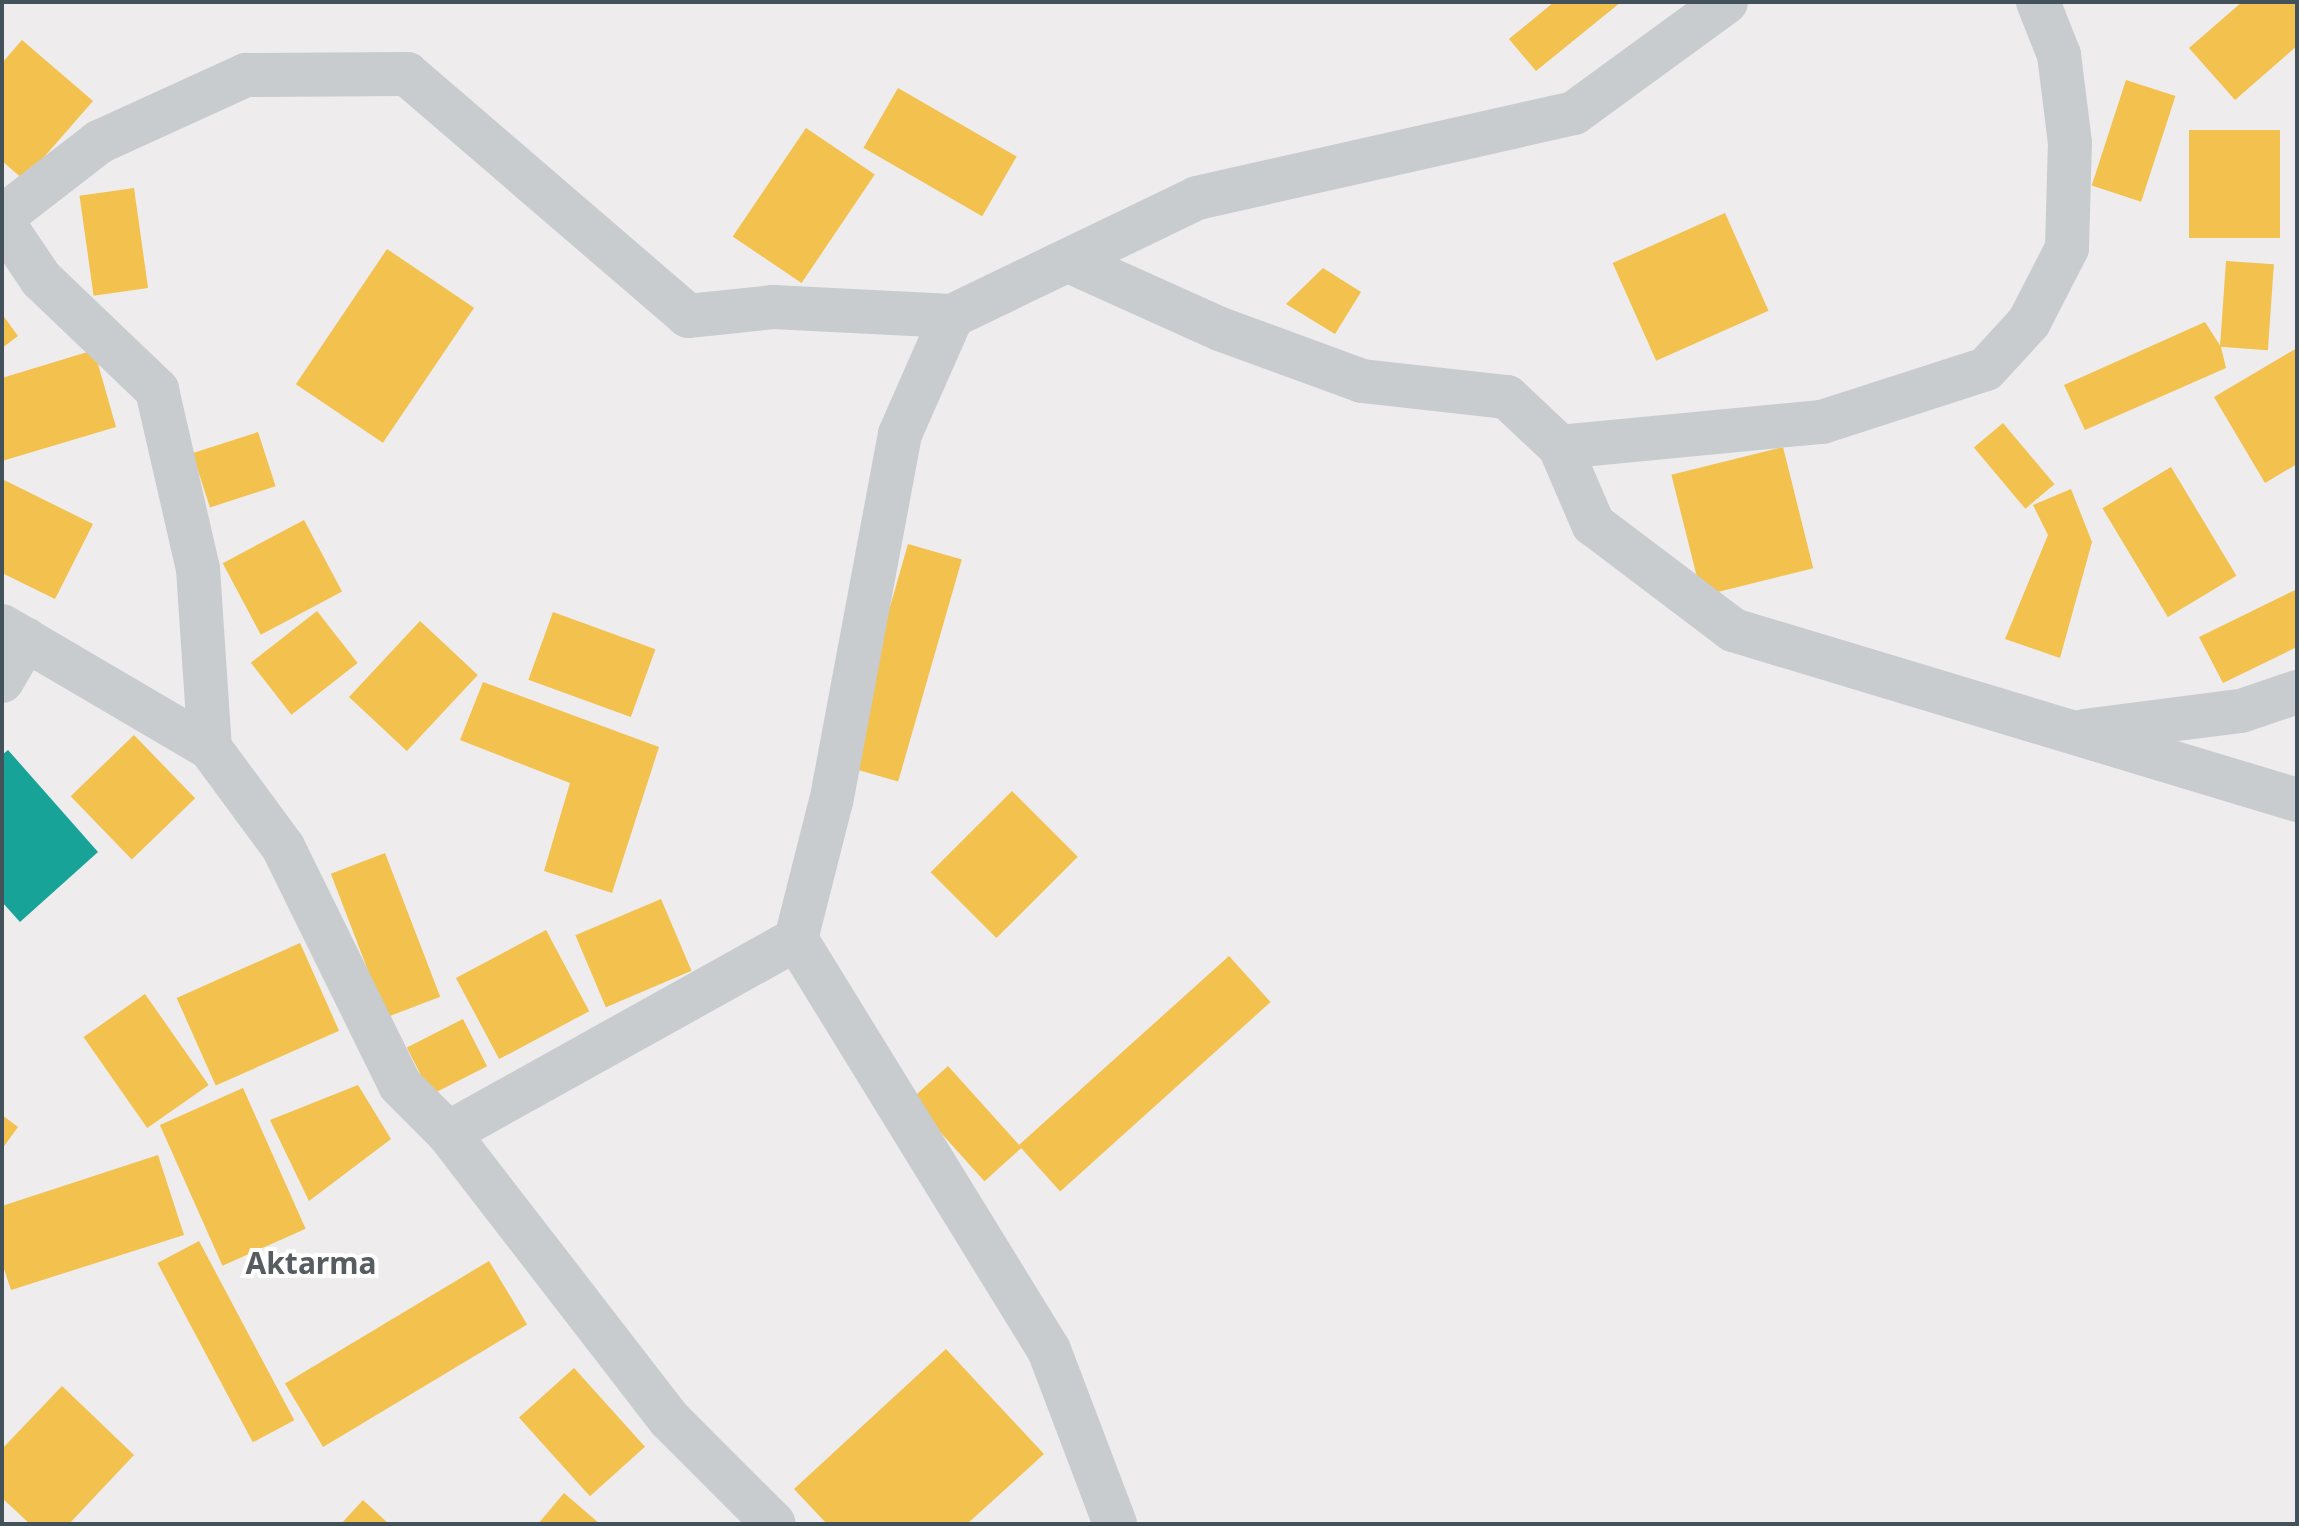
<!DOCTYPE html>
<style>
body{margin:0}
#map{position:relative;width:2299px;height:1526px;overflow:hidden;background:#eeecec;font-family:"Noto Sans",sans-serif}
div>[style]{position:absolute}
.homes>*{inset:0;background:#f2c14e;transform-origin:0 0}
.public>*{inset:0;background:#17a398}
.minor>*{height:44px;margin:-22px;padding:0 22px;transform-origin:22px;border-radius:22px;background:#c8ccce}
span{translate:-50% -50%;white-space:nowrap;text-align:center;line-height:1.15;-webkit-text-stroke:8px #fff;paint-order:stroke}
.quarter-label{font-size:30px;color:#575c61;font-weight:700}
.frame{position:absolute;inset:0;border:4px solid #42515a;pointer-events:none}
</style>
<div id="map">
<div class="homes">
<div style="clip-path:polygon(1554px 2px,1621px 2px,1536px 71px,1509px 39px)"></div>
<div style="clip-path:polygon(2242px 2px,2297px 2px,2297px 46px,2235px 100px,2189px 48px)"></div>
<div style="clip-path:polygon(22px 40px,93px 101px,24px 180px,2px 161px,2px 63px)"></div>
<div style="left:2126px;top:80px;width:52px;height:111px;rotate:18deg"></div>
<div style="left:898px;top:88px;width:137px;height:69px;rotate:30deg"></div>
<div style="left:806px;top:128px;width:83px;height:131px;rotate:34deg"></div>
<div style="left:2189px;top:130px;width:91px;height:108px"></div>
<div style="left:134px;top:188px;width:101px;height:55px;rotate:82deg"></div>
<div style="left:1725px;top:213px;width:107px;height:123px;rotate:66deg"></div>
<div style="left:387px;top:249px;width:105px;height:163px;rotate:34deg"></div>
<div style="left:2226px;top:261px;width:48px;height:86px;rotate:4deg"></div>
<div style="clip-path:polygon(1323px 268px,1361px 292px,1335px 334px,1286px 304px)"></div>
<div style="clip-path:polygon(2px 314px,18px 336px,2px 348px)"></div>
<div style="clip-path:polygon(2205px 322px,2221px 347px,2226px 368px,2085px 430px,2064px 385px)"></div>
<div style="clip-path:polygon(2297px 348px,2297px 464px,2265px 483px,2214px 397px)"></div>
<div style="clip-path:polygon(94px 350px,116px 427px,2px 461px,2px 378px)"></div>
<div style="left:2003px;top:423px;width:80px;height:38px;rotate:50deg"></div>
<div style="left:258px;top:432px;width:57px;height:69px;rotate:72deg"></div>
<div style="left:1783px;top:447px;width:125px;height:115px;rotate:76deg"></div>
<div style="left:2171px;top:467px;width:127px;height:80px;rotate:59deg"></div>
<div style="clip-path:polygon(2px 479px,93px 524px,55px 599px,2px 573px)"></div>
<div style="clip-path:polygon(2071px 489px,2092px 542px,2060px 658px,2005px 639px,2048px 535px,2033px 505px)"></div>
<div style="left:304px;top:520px;width:81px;height:92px;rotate:62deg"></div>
<div style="left:908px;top:544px;width:56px;height:231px;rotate:16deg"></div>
<div style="clip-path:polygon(2297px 589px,2297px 647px,2223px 683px,2199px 637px)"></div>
<div style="left:317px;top:611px;width:66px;height:84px;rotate:52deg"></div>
<div style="left:553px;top:612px;width:109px;height:72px;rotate:20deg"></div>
<div style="left:420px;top:621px;width:79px;height:104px;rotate:43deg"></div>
<div style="clip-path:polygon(483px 682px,659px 747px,612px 893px,544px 871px,570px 783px,460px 740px)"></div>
<div style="left:134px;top:735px;width:88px;height:88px;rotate:46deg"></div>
<div style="left:1012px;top:791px;width:93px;height:115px;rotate:45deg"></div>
<div style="left:385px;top:853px;width:154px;height:58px;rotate:69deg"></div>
<div style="left:661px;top:899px;width:78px;height:93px;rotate:67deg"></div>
<div style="left:546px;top:930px;width:92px;height:102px;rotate:62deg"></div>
<div style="left:300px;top:943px;width:96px;height:135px;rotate:66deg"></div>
<div style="left:1229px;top:956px;width:62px;height:283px;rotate:48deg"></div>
<div style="left:145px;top:994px;width:111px;height:75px;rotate:55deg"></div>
<div style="left:463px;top:1019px;width:53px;height:63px;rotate:63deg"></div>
<div style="left:948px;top:1066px;width:110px;height:50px;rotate:48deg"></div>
<div style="clip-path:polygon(358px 1085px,391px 1139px,309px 1201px,270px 1120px)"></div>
<div style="left:243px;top:1088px;width:154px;height:91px;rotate:66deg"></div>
<div style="clip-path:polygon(2px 1115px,18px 1127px,2px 1149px)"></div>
<div style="clip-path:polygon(158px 1155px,184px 1235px,11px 1290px,2px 1263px,2px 1206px)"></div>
<div style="left:199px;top:1241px;width:203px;height:47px;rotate:62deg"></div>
<div style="left:489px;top:1261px;width:74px;height:238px;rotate:59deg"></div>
<div style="clip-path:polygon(946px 1349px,1044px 1454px,967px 1524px,827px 1524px,794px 1489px)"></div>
<div style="left:574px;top:1368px;width:106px;height:74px;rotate:48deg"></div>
<div style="clip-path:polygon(62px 1386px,134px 1455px,69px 1524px,30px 1524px,2px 1498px,2px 1449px)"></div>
<div style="clip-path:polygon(564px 1493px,600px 1524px,538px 1524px)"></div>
<div style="clip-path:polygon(363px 1500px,389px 1524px,341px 1524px)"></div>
</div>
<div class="public">
<div style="clip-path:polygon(8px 750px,98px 852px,20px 922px,2px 902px,2px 755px)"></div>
</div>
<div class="minor">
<div style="left:2px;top:217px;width:123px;rotate:-37.7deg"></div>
<div style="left:99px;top:142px;width:162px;rotate:-24.5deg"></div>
<div style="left:246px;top:75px;width:161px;rotate:-0.4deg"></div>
<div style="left:407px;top:74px;width:371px;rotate:40.7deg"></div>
<div style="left:688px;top:316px;width:85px;rotate:-6deg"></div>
<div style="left:773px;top:307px;width:179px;rotate:2.9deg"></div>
<div style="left:952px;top:316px;width:272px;rotate:-25.7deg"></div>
<div style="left:1197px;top:198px;width:386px;rotate:-12.7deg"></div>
<div style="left:1574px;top:113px;width:188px;rotate:-36.1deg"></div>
<div style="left:2px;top:221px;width:70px;rotate:56.1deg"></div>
<div style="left:41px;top:279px;width:161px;rotate:43.7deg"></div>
<div style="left:157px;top:390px;width:184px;rotate:77.1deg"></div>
<div style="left:198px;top:569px;width:179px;rotate:86.2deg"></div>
<div style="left:1071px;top:262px;width:163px;rotate:24.2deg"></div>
<div style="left:1220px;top:329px;width:151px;rotate:20.1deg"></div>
<div style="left:1362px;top:381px;width:146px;rotate:6.3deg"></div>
<div style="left:1507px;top:397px;width:73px;rotate:43.3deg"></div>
<div style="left:1560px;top:447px;width:84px;rotate:66.8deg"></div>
<div style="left:1593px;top:524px;width:176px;rotate:37.1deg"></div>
<div style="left:1733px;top:630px;width:589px;rotate:16.77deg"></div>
<div style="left:952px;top:316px;width:129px;rotate:113.8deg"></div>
<div style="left:900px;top:434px;width:373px;rotate:100.6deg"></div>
<div style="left:831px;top:801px;width:142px;rotate:104.2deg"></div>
<div style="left:796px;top:939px;width:483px;rotate:58.4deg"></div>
<div style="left:1049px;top:1350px;width:186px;rotate:69.2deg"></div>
<div style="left:1560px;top:447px;width:263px;rotate:-5.5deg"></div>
<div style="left:1822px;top:422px;width:172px;rotate:-17.9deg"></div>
<div style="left:1986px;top:369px;width:64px;rotate:-47.5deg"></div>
<div style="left:2029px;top:322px;width:83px;rotate:-62.8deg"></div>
<div style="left:2067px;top:248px;width:105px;rotate:-88.4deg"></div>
<div style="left:2070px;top:143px;width:89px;rotate:-97.1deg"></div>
<div style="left:2059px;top:55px;width:57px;rotate:-111.6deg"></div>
<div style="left:2px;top:626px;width:241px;rotate:30.4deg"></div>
<div style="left:210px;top:748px;width:123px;rotate:53.6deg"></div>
<div style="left:283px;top:847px;width:265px;rotate:63.8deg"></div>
<div style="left:400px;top:1085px;width:68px;rotate:45deg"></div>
<div style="left:448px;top:1133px;width:361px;rotate:52.3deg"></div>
<div style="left:669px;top:1419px;width:148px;rotate:45deg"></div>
<div style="left:2px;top:681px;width:48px;rotate:-59.7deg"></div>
<div style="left:2084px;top:731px;width:158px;rotate:-7.3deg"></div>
<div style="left:2241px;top:711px;width:59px;rotate:-18.7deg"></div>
<div style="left:448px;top:1133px;width:398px;rotate:-29.1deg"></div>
</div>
<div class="quarter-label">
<span style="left:311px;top:1263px">Aktarma</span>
</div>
<div class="frame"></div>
</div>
